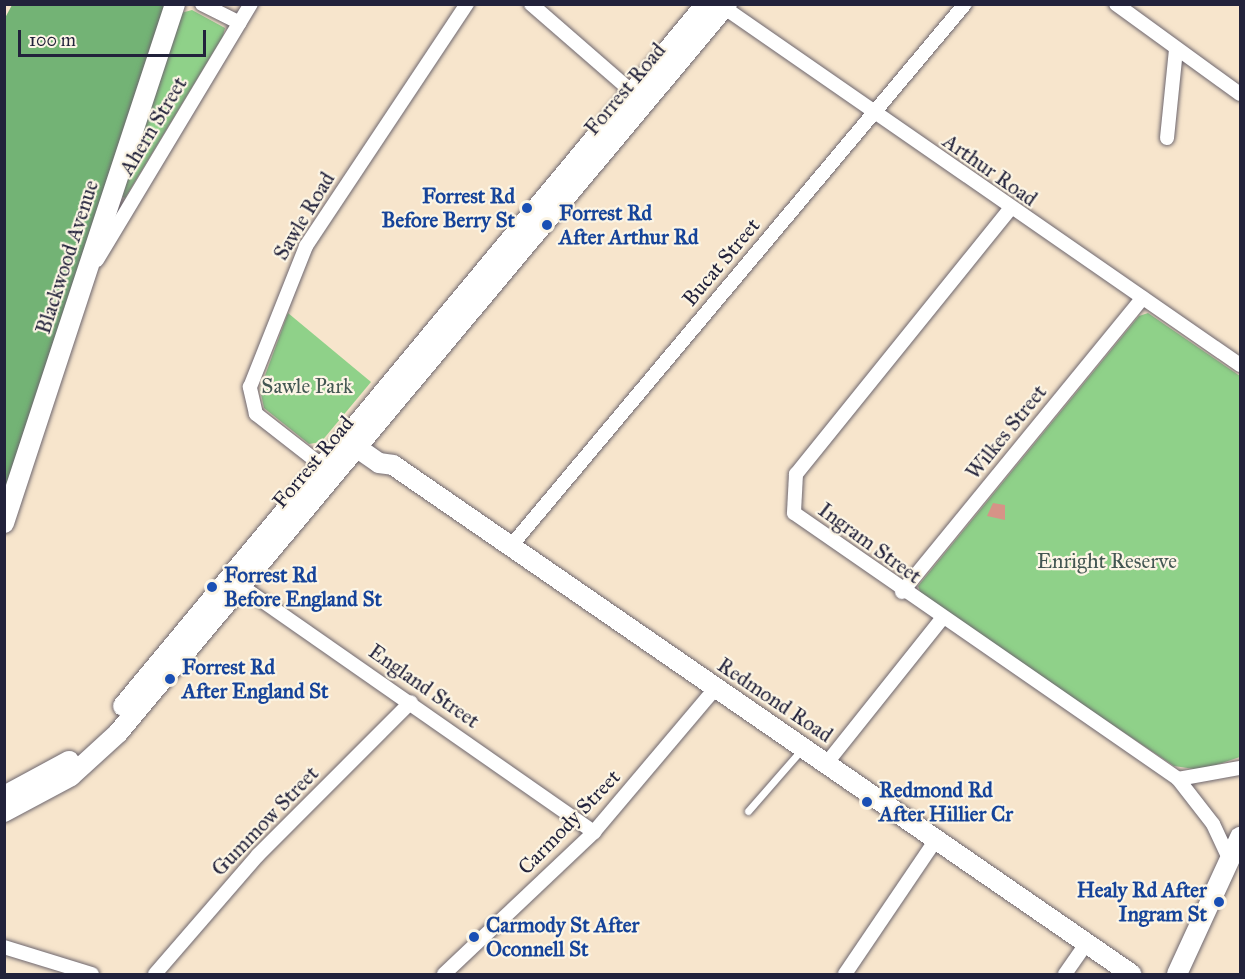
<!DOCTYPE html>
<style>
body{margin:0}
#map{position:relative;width:1245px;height:979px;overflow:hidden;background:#f7e5cc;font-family:"IM FELL Great Primer",serif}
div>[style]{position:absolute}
.green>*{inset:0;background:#8fd189}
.forest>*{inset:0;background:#73b375}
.building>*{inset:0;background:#d69387}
.roads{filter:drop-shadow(0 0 2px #6d666e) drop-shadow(0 0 2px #6d666e)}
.lane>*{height:7px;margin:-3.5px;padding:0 3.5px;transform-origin:3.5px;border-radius:3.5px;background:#fff}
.street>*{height:14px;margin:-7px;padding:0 7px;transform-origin:7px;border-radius:7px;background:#fff}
.secondary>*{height:20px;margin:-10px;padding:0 10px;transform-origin:10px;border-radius:10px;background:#fff}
.dots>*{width:16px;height:16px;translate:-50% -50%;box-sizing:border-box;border:3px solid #fcf5e5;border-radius:50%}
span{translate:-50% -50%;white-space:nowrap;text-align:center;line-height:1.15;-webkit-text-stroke:4.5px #fcf5e5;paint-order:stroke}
.street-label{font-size:21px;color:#22223b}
.transit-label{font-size:21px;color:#164399;font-weight:700}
.right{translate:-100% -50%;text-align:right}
.left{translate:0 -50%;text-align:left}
.park-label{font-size:21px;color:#435752}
.frame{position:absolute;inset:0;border:6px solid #22223b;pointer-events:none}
.scale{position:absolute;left:18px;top:30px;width:188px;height:27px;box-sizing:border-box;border:3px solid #22223b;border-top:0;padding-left:8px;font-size:18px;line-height:21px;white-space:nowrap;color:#22223b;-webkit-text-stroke:4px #fcf5e5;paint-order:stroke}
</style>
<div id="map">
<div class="green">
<div style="clip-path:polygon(192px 10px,225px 28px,223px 36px,125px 198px,118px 195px,181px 13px)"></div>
<div style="clip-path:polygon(288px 313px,371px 382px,321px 442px,309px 444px,264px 408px,260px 389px)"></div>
<div style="clip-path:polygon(1148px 313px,1240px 376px,1240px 757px,1201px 770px,1174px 766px,922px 597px,918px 586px,1139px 316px)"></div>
</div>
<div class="forest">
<div style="clip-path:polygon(12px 5px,167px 5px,5px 494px,5px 18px)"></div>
</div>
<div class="building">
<div style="clip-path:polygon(993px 503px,1005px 505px,1005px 520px,987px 516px)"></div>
</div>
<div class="roads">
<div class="lane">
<div style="left:748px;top:811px;width:82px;rotate:-48.9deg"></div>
</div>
<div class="street">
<div style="left:202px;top:4px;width:42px;rotate:26.6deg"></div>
<div style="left:531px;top:4px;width:142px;rotate:41deg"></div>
<div style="left:719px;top:4px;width:634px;rotate:34.72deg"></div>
<div style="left:1116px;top:4px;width:153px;rotate:36deg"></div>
<div style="left:1167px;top:138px;width:88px;rotate:-84.2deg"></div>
<div style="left:1010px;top:209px;width:341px;rotate:128.9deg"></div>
<div style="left:796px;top:474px;width:39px;rotate:93deg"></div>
<div style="left:794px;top:513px;width:467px;rotate:34.7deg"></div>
<div style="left:1178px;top:779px;width:57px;rotate:52.1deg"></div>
<div style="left:1213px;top:824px;width:40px;rotate:65deg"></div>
<div style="left:97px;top:260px;width:299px;rotate:-59deg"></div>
<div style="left:329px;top:471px;width:93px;rotate:-142deg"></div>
<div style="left:256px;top:414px;width:28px;rotate:-103deg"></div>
<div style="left:250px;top:387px;width:152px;rotate:-68.3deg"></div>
<div style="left:306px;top:246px;width:291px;rotate:-56.4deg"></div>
<div style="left:510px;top:547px;width:708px;rotate:-50.04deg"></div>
<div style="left:234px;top:581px;width:439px;rotate:34.9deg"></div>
<div style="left:902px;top:592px;width:380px;rotate:-50.7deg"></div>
<div style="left:826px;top:764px;width:184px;rotate:-51.4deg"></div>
<div style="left:1178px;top:779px;width:63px;rotate:-10.1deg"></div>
<div style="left:4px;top:947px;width:92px;rotate:17.1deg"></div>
<div style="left:155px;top:974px;width:157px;rotate:-49.1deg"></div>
<div style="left:258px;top:855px;width:216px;rotate:-45deg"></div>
<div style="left:444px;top:974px;width:207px;rotate:-43.4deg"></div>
<div style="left:594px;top:832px;width:187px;rotate:-49.8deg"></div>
<div style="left:845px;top:974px;width:161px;rotate:-55.9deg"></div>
<div style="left:1065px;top:974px;width:35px;rotate:-55deg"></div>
</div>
<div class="secondary">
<div style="left:346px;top:440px;width:40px;rotate:34.9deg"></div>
<div style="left:379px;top:463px;width:14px;rotate:8deg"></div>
<div style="left:393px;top:465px;width:897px;rotate:34.59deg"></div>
<div style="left:4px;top:523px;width:546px;rotate:-71.76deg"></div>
<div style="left:123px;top:706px;width:913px;rotate:-50.29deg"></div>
<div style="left:4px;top:796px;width:74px;rotate:-28.3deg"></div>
<div style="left:4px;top:812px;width:76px;rotate:-28.2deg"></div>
<div style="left:71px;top:776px;width:64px;rotate:-42.5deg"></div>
<div style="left:118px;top:733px;width:950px;rotate:-50.12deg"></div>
<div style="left:1177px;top:974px;width:151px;rotate:-65.3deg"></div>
</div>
</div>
<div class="dots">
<div style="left:527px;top:208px;background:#1a4fb4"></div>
<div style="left:547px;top:225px;background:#1a4fb4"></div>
<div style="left:212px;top:587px;background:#1a4fb4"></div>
<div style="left:170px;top:679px;background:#1a4fb4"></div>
<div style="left:867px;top:802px;background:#1a4fb4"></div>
<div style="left:1219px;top:902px;background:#1a4fb4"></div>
<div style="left:474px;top:937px;background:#1a4fb4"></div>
</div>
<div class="street-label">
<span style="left:625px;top:89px;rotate:-50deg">Forrest Road</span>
<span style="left:153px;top:126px;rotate:-59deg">Ahern Street</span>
<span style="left:990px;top:170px;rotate:35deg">Arthur Road</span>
<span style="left:304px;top:216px;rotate:-59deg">Sawle Road</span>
<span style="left:67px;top:257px;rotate:-72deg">Blackwood Avenue</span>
<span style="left:721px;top:262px;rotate:-50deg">Bucat Street</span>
<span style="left:1006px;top:432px;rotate:-51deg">Wilkes Street</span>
<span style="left:313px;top:462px;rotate:-50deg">Forrest Road</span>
<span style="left:870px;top:543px;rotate:36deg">Ingram Street</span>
<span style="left:424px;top:686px;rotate:35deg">England Street</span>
<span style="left:775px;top:700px;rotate:34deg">Redmond Road</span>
<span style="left:265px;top:821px;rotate:-46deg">Gummow Street</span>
<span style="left:569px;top:822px;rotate:-46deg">Carmody Street</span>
</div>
<div class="transit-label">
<span class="right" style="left:515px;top:208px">Forrest Rd<br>Before Berry St</span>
<span class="left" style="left:559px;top:225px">Forrest Rd<br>After Arthur Rd</span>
<span class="left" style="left:224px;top:587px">Forrest Rd<br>Before England St</span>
<span class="left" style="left:182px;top:679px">Forrest Rd<br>After England St</span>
<span class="left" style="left:879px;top:802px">Redmond Rd<br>After Hillier Cr</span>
<span class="right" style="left:1207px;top:902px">Healy Rd After<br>Ingram St</span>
<span class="left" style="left:486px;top:937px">Carmody St After<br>Oconnell St</span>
</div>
<div class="park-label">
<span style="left:307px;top:386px">Sawle Park</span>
<span style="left:1107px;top:561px">Enright Reserve</span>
</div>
<div class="frame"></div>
<div class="scale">100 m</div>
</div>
